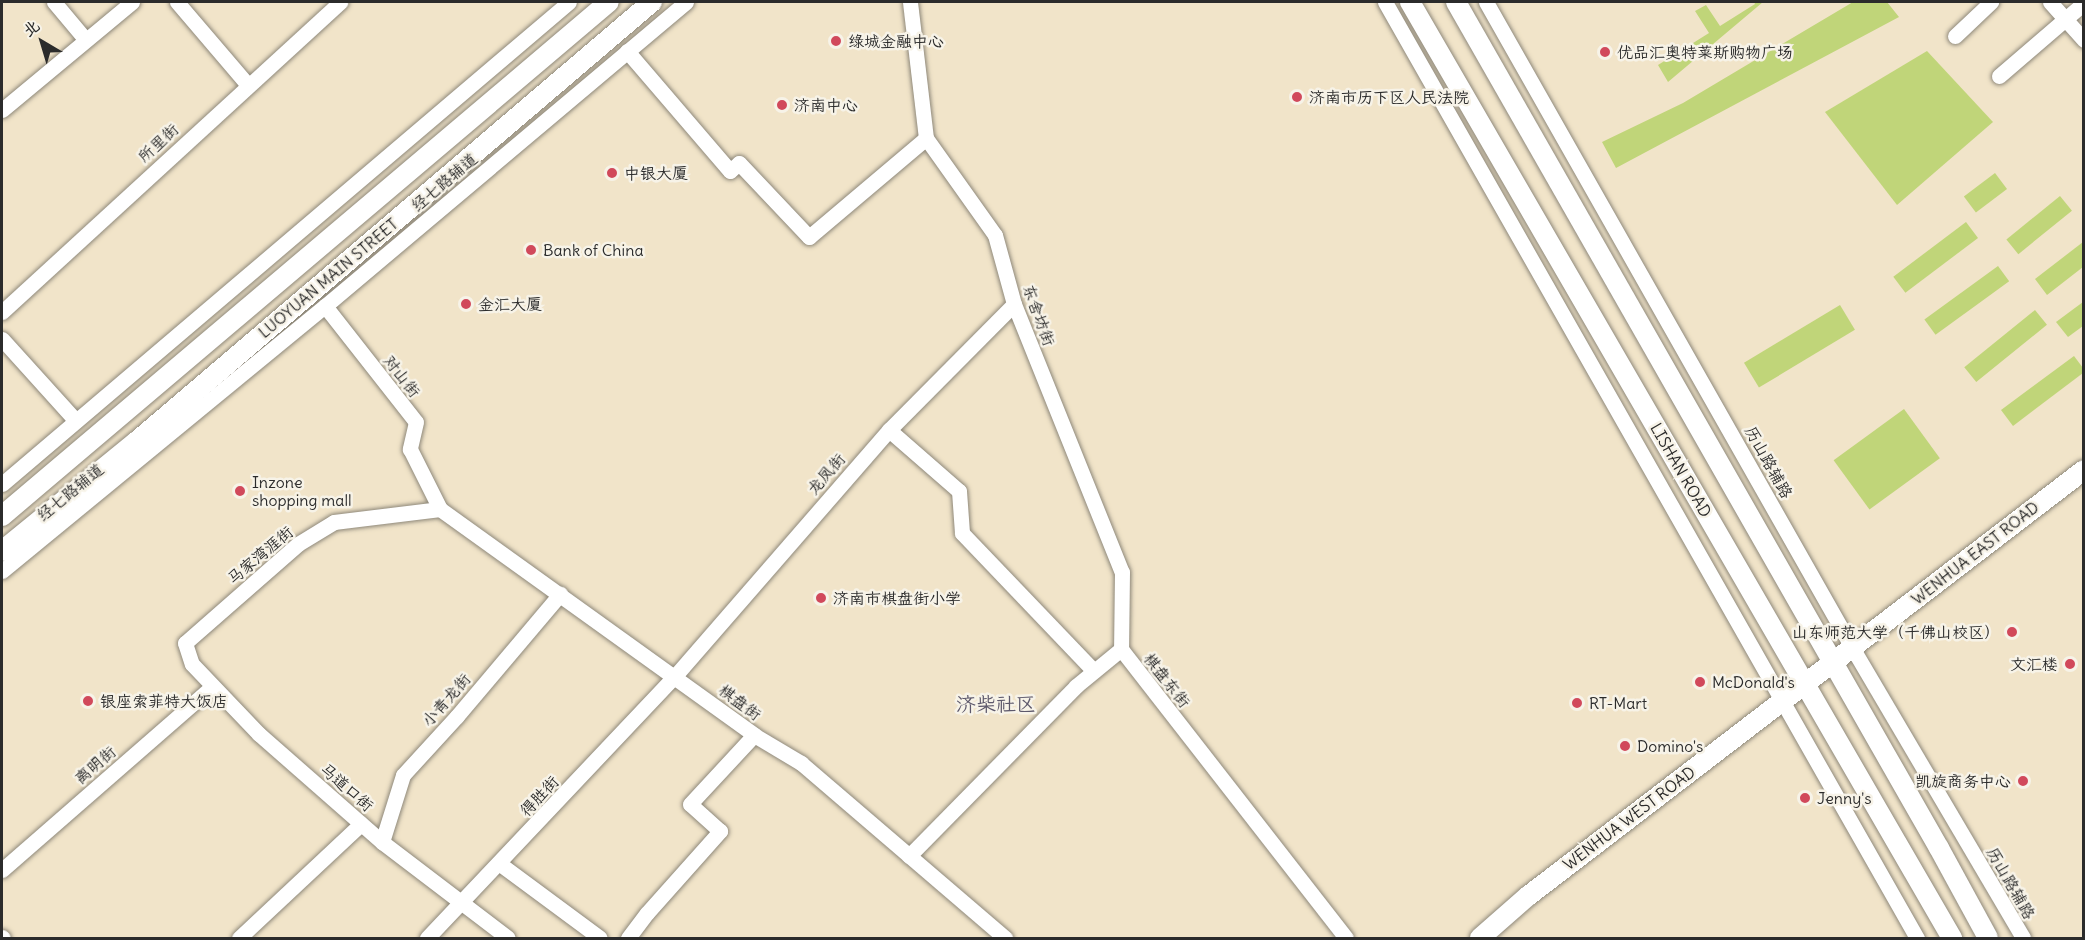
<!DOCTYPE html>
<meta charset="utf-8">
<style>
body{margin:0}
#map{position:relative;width:2085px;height:940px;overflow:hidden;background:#f1e4c9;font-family:Delius,"LXGW WenKai TC",sans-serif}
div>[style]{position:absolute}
.green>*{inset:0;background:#c0d579;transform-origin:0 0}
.roads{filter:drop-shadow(0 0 2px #8e887a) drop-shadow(0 0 2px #8e887a)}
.minor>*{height:15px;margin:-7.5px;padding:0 7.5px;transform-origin:7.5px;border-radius:7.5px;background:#fff}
.major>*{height:20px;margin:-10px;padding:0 10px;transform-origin:10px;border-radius:10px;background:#fff}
.dots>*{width:16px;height:16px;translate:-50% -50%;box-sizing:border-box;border:3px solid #f7f3e8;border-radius:50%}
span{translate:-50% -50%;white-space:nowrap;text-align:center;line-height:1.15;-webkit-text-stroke:5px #f7f3e8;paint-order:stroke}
.poi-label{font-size:16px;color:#2b2b2b}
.left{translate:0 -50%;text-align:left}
.right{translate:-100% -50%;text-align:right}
.street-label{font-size:16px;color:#2b2b2b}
.quarter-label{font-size:20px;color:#5d586b}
.frame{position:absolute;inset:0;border:3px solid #2b2b2b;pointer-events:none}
.north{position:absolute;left:12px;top:12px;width:60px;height:60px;-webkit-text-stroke:4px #f7f3e8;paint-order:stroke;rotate:322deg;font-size:16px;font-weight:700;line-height:24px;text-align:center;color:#2b2b2b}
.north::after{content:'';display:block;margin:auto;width:21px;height:27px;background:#2b2b2b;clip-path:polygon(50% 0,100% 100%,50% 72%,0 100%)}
</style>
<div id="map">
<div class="green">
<div style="clip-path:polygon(1754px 2px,1763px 2px,1668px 82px,1658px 65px,1709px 33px,1695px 11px,1706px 5px,1720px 26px,1755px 4px)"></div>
<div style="clip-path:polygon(1853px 2px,1887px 2px,1899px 17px,1616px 168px,1602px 142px,1683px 103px)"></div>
<div style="clip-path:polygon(1927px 51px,1993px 122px,1897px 205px,1825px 112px)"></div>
<div style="left:1995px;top:173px;width:20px;height:39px;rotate:53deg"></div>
<div style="left:2060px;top:196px;width:19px;height:69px;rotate:51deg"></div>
<div style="left:1966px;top:222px;width:20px;height:91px;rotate:53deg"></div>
<div style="clip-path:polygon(2083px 242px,2083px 267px,2047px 295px,2035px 279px)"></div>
<div style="left:1998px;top:266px;width:19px;height:91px;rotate:54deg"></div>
<div style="clip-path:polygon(2083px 302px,2083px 326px,2068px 337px,2056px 322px)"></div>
<div style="left:1840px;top:305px;width:29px;height:112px;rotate:59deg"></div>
<div style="left:2035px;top:310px;width:19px;height:91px;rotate:51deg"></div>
<div style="clip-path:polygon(2074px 356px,2083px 368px,2083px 373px,2013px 426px,2001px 410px)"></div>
<div style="left:1904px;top:409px;width:61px;height:87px;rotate:54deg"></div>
</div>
<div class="roads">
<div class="minor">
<div style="left:54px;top:2px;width:48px;rotate:50deg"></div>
<div style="left:177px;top:2px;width:109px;rotate:49.5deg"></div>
<div style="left:910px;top:2px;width:137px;rotate:83.3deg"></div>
<div style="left:926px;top:138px;width:119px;rotate:54.6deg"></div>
<div style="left:995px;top:235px;width:72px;rotate:74.6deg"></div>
<div style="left:1014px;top:304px;width:289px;rotate:68.1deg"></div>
<div style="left:1122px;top:572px;width:77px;rotate:90.7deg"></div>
<div style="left:1385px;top:2px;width:1077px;rotate:60.39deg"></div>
<div style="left:1486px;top:2px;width:744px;rotate:60.44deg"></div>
<div style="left:1853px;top:649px;width:335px;rotate:59.5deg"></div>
<div style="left:2050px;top:2px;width:51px;rotate:48.2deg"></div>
<div style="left:1955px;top:36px;width:50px;rotate:-43.4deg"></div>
<div style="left:627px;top:51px;width:158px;rotate:49.4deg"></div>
<div style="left:730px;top:171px;width:12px;rotate:-42deg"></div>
<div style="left:739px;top:163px;width:102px;rotate:46.6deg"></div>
<div style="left:809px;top:237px;width:153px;rotate:-40.2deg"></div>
<div style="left:1999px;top:76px;width:112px;rotate:-40.7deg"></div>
<div style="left:2px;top:110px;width:169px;rotate:-39.7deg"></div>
<div style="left:325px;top:306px;width:147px;rotate:51.9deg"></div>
<div style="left:416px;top:422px;width:28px;rotate:103deg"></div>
<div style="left:410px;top:449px;width:67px;rotate:63.4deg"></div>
<div style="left:440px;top:509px;width:387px;rotate:35.7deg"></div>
<div style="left:754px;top:735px;width:55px;rotate:30.8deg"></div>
<div style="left:801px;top:763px;width:269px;rotate:40.6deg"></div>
<div style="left:2px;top:312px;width:459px;rotate:-42.5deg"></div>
<div style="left:2px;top:339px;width:110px;rotate:47.9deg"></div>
<div style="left:889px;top:430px;width:93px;rotate:41.1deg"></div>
<div style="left:959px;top:491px;width:42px;rotate:85.9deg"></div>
<div style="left:962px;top:533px;width:190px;rotate:46.3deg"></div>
<div style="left:2px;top:484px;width:744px;rotate:-40.37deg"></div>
<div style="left:440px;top:509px;width:107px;rotate:173deg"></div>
<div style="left:334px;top:522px;width:42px;rotate:148.6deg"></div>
<div style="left:298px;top:544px;width:150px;rotate:138.8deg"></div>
<div style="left:185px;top:643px;width:22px;rotate:72deg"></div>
<div style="left:192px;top:664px;width:97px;rotate:46.3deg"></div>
<div style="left:259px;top:734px;width:164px;rotate:41.3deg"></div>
<div style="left:382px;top:842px;width:158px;rotate:37.3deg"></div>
<div style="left:2px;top:571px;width:418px;rotate:-39.4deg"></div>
<div style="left:325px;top:306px;width:472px;rotate:-40.1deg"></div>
<div style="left:1121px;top:649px;width:366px;rotate:52.1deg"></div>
<div style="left:382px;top:842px;width:70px;rotate:-72.6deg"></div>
<div style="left:403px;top:775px;width:80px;rotate:-47.5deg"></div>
<div style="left:457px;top:716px;width:160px;rotate:-49.8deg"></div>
<div style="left:909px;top:856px;width:238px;rotate:-45.5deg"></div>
<div style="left:1076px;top:686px;width:58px;rotate:-39.4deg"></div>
<div style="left:500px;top:864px;width:124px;rotate:36.5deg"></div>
<div style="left:2px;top:870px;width:279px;rotate:-41.1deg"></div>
<div style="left:2px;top:937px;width:1px;rotate:45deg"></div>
<div style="left:239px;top:938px;width:167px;rotate:-43.1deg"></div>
<div style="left:427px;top:938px;width:361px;rotate:-46.6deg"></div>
<div style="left:675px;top:676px;width:326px;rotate:-49deg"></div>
<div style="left:889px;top:430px;width:177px;rotate:-45.2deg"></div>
<div style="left:628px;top:938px;width:31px;rotate:-53deg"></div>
<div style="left:647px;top:913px;width:110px;rotate:-48.3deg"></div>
<div style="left:720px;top:831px;width:40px;rotate:-138deg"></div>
<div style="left:690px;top:804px;width:94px;rotate:-47.2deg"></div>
</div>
<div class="major">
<div style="left:1410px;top:2px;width:1082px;rotate:59.93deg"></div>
<div style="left:1456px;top:2px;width:974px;rotate:60.28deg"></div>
<div style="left:1939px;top:848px;width:102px;rotate:61.4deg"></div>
<div style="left:2px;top:516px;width:795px;rotate:-40.26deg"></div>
<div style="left:2px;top:551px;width:174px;rotate:-39.2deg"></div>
<div style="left:137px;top:441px;width:677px;rotate:-40.45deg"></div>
<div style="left:1480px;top:938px;width:64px;rotate:-41.2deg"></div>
<div style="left:1528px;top:896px;width:700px;rotate:-37.46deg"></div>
</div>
</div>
<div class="dots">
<div style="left:836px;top:41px;background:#d1495b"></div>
<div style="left:1605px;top:52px;background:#d1495b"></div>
<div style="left:1297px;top:97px;background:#d1495b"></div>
<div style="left:782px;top:105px;background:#d1495b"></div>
<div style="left:612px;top:173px;background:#d1495b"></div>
<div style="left:531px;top:250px;background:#d1495b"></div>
<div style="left:466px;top:304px;background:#d1495b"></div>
<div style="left:240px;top:491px;background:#d1495b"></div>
<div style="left:821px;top:598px;background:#d1495b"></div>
<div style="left:2012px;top:632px;background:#d1495b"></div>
<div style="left:2070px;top:664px;background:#d1495b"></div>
<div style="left:1700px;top:682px;background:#d1495b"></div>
<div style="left:88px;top:701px;background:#d1495b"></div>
<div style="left:1577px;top:703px;background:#d1495b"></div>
<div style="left:1625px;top:746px;background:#d1495b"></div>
<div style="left:2023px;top:781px;background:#d1495b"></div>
<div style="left:1805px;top:798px;background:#d1495b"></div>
</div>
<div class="poi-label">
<span class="left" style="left:848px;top:41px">绿城金融中心</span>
<span class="left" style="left:1617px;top:52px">优品汇奥特莱斯购物广场</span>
<span class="left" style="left:1309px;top:97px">济南市历下区人民法院</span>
<span class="left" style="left:794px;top:105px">济南中心</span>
<span class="left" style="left:624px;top:173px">中银大厦</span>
<span class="left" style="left:543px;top:250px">Bank of China</span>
<span class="left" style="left:478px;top:304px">金汇大厦</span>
<span class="left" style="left:252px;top:491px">Inzone<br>shopping mall</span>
<span class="left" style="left:833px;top:598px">济南市棋盘街小学</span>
<span class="right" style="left:2000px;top:632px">山东师范大学（千佛山校区）</span>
<span class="right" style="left:2058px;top:664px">文汇楼</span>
<span class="left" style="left:1712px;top:682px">McDonald's</span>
<span class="left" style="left:100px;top:701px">银座索菲特大饭店</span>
<span class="left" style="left:1589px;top:703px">RT-Mart</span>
<span class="left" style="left:1637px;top:746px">Domino's</span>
<span class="right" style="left:2011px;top:781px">凯旋商务中心</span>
<span class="left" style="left:1817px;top:798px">Jenny's</span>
</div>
<div class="street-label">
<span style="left:158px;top:143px;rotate:-43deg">所里街</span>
<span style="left:444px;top:182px;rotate:-40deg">经七路辅道</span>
<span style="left:328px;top:278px;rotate:-40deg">LUOYUAN MAIN STREET</span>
<span style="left:1039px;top:315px;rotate:70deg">东舍坊街</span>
<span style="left:402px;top:376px;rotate:52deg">对山街</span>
<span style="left:1769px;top:462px;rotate:61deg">历山路辅路</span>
<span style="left:1681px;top:470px;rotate:60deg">LISHAN ROAD</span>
<span style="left:826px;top:474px;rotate:-49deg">龙凤街</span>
<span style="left:70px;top:492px;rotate:-39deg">经七路辅道</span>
<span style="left:1975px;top:553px;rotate:-38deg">WENHUA EAST ROAD</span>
<span style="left:260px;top:555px;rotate:-40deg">马家湾涯街</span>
<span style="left:1167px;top:680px;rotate:52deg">棋盘东街</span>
<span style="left:446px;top:700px;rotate:-49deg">小青龙街</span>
<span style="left:740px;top:702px;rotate:37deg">棋盘街</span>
<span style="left:95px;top:765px;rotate:-41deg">离明街</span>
<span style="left:347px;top:787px;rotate:41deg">马道口街</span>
<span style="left:539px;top:796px;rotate:-47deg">得胜街</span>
<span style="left:1629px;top:818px;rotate:-37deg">WENHUA WEST ROAD</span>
<span style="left:2011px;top:883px;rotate:60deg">历山路辅路</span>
</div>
<div class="quarter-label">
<span style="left:996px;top:703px">济柴社区</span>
</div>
<div class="frame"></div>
<div class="north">北</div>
</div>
